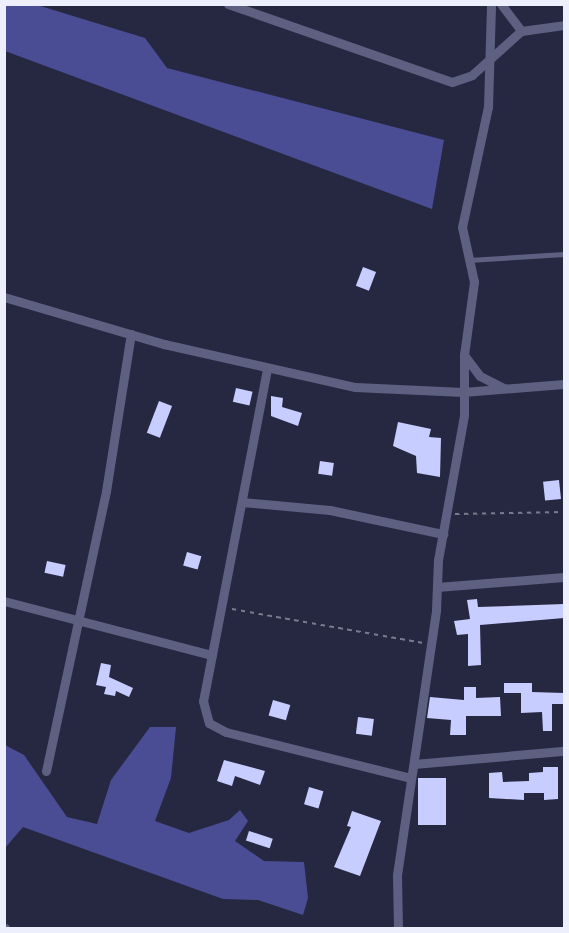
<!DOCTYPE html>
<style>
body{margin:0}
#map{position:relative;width:569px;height:933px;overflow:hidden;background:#262841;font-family:Figtree,sans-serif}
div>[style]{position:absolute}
.forest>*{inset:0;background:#4a4c94}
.building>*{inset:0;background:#c7cdfe;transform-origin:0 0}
.path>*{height:2px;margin-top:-1px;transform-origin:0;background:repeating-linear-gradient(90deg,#797b8f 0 4.5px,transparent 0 9px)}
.lane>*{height:4.5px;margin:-2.25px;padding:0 2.25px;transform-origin:2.25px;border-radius:2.25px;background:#5d6081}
.street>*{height:9px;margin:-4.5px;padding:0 4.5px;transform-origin:4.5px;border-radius:4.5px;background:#5d6081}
span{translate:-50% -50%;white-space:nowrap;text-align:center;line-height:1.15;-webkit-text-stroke:6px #11121d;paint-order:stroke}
.frame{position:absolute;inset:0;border:6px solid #edeffc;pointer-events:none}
</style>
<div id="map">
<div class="forest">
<div style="clip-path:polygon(5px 4px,37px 5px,145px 38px,167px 68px,444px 140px,432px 209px,5px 51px)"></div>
<div style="clip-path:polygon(150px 727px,176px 727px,171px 778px,155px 821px,189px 833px,229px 820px,240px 810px,248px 821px,235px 841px,264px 861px,304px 862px,308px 898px,303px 915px,258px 900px,223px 899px,23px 827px,5px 848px,5px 745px,24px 755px,67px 817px,97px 824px,111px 780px)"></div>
</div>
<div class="building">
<div style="left:363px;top:267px;width:14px;height:20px;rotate:21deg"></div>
<div style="left:236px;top:388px;width:17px;height:14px;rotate:13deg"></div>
<div style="clip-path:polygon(271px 396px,283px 398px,282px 407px,302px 413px,298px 426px,271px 416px)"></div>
<div style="left:159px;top:401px;width:14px;height:34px;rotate:21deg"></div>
<div style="clip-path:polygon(398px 422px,431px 429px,429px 437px,441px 438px,440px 477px,417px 473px,416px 456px,393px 446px)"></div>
<div style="left:320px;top:461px;width:14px;height:13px;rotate:8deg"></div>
<div style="left:559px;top:480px;width:19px;height:16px;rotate:84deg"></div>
<div style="left:187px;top:552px;width:15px;height:14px;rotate:16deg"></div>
<div style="left:47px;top:561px;width:19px;height:12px;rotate:12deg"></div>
<div style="clip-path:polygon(477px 599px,478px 607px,564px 604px,564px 618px,480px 625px,481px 665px,468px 666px,468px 634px,457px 635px,454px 621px,470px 619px,467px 600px)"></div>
<div style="clip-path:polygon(101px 663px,111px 665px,109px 677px,133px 688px,129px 697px,116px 691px,115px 696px,104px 694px,106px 687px,96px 685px)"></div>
<div style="clip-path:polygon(504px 683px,532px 683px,532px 692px,564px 693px,564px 704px,552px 704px,552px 731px,543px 731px,542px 712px,521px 713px,521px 693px,504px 693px)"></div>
<div style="clip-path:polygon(464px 687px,476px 687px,476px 698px,500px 697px,501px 716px,466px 716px,466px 735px,450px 735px,451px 720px,427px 718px,430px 697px,464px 700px)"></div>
<div style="left:273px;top:700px;width:18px;height:16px;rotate:16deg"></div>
<div style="left:358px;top:717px;width:16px;height:17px;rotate:7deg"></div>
<div style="clip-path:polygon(224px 760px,265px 771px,260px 785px,235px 776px,232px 786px,217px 781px)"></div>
<div style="clip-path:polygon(543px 767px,558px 767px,558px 799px,544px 800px,544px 793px,524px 793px,524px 800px,489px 798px,489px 773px,502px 772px,503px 782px,529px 781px,529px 773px,543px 772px)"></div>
<div style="left:418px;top:778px;width:28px;height:47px"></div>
<div style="left:309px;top:787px;width:15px;height:18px;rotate:16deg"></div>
<div style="clip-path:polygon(352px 811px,381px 821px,360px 876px,334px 867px,351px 827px,347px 826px)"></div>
<div style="left:249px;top:831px;width:25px;height:10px;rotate:18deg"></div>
</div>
<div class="path">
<div style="left:455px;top:514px;width:109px;rotate:-1.1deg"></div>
<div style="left:232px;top:609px;width:193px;rotate:10.1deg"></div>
</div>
<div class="lane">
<div style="left:469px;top:260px;width:95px;rotate:-3.6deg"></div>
</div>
<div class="street">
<div style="left:228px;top:4px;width:237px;rotate:19.2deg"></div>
<div style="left:452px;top:82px;width:21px;rotate:-19deg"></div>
<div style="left:472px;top:75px;width:66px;rotate:-41.9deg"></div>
<div style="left:521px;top:31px;width:43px;rotate:-7.9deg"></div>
<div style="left:501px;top:4px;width:34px;rotate:53deg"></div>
<div style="left:4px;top:297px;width:167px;rotate:16.4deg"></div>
<div style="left:164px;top:344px;width:196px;rotate:12.7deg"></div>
<div style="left:355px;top:387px;width:108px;rotate:2.7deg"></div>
<div style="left:463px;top:392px;width:101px;rotate:-4.5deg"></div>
<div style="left:464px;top:355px;width:26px;rotate:53deg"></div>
<div style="left:480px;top:376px;width:27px;rotate:27deg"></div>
<div style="left:267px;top:369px;width:338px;rotate:100.9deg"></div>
<div style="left:203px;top:701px;width:23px;rotate:75deg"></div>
<div style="left:209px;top:723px;width:19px;rotate:28deg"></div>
<div style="left:226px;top:732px;width:190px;rotate:14deg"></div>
<div style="left:242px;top:502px;width:88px;rotate:5.2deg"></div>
<div style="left:330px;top:510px;width:116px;rotate:12deg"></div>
<div style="left:437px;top:587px;width:127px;rotate:-4.5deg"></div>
<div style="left:4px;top:601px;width:215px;rotate:14.6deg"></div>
<div style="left:414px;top:764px;width:151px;rotate:-5deg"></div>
<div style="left:46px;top:771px;width:286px;rotate:-77.9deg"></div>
<div style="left:106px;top:491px;width:159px;rotate:-81deg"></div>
<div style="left:4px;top:928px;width:1px"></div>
<div style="left:398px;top:928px;width:53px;rotate:-91.1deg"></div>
<div style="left:397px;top:875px;width:268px;rotate:-81.6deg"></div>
<div style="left:436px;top:610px;width:50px;rotate:-87.7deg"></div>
<div style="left:438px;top:560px;width:147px;rotate:-79.8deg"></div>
<div style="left:464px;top:415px;width:60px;rotate:-90deg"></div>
<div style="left:464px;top:355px;width:74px;rotate:-82.2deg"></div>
<div style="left:474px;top:282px;width:56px;rotate:-102.3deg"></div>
<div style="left:462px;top:227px;width:123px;rotate:-77.8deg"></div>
<div style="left:488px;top:107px;width:103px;rotate:-88.3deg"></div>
</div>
<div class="frame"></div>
</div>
